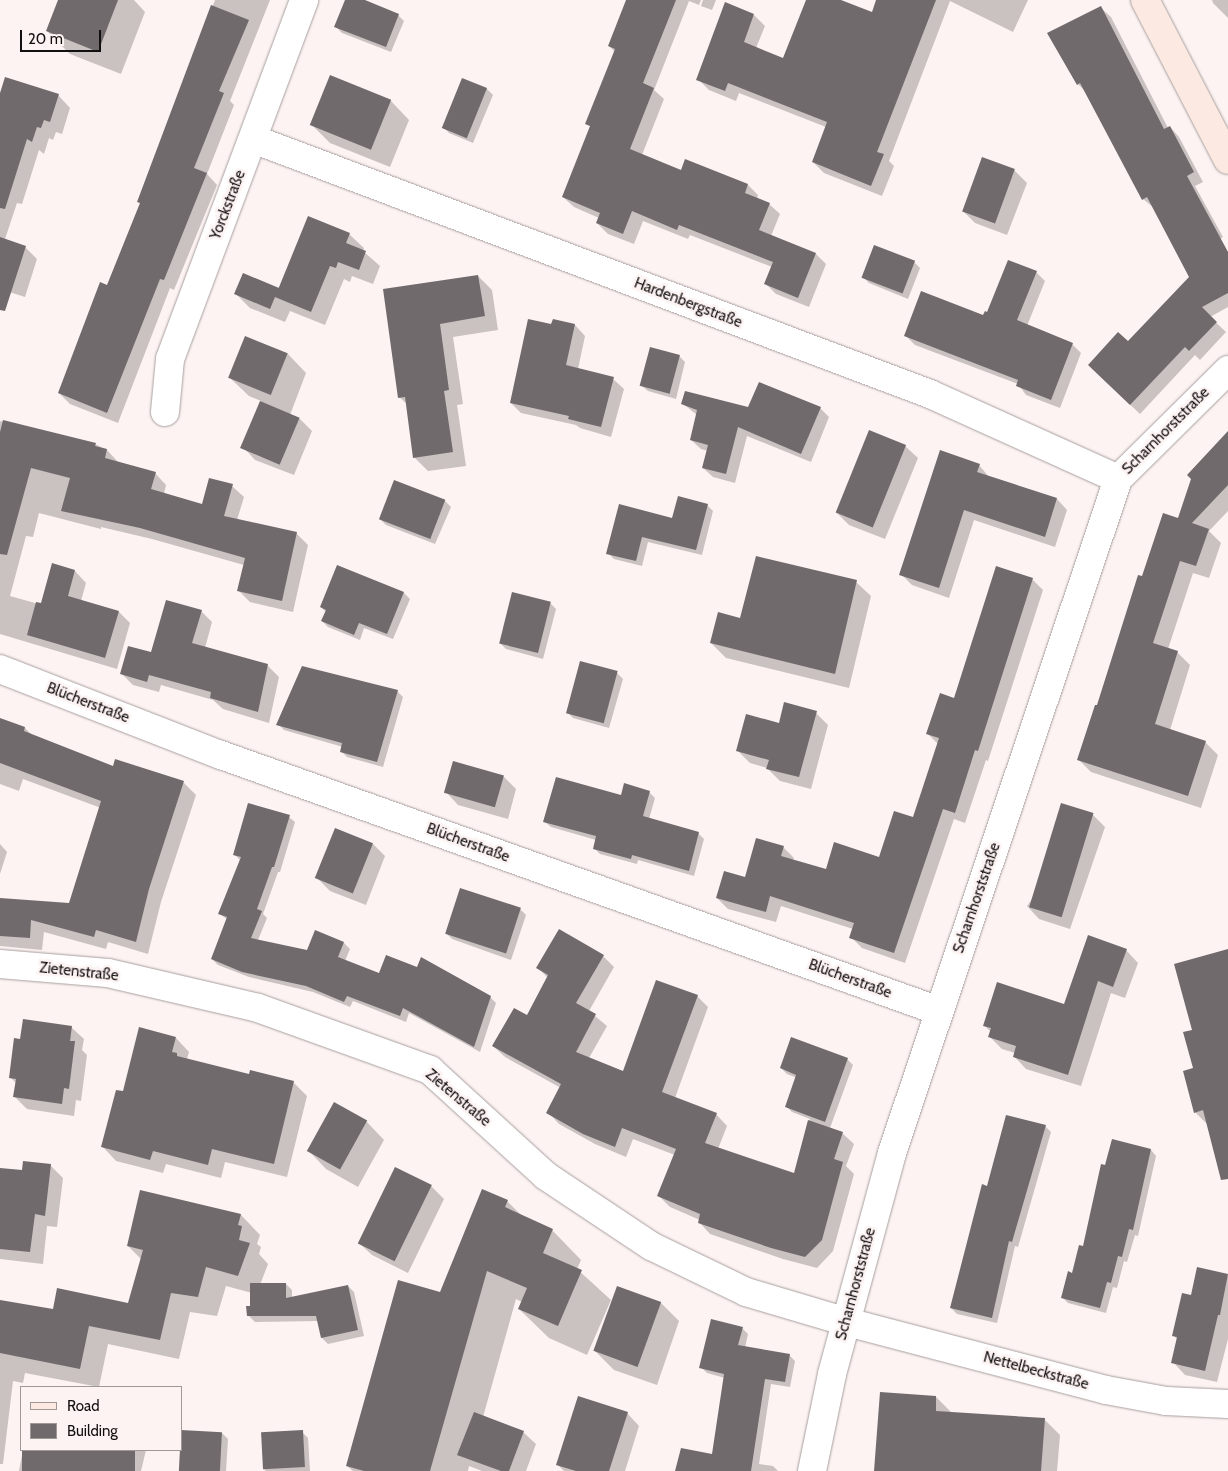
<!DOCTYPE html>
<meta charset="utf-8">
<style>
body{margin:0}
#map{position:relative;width:1228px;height:1471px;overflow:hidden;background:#fcf3f2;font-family:Cabin,sans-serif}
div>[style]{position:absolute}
.shadow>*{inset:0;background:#0003}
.building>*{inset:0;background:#716a6c;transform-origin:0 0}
.roads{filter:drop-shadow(0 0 1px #a89f9e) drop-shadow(0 0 1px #a89f9e)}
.street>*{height:28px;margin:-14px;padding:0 14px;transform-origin:14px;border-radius:14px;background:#fff}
.secondary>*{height:28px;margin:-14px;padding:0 14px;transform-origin:14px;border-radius:14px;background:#fceae2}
span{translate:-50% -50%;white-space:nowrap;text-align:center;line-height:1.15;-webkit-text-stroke:5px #fcf3f2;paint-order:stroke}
.street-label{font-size:15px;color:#120f0f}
.legend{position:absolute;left:20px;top:1386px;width:162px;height:65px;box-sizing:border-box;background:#fcf3f2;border:1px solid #9e9897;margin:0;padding:6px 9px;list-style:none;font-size:15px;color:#120f0f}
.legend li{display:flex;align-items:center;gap:10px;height:25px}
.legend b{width:25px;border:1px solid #9e9897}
.scale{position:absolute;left:20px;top:30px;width:81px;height:22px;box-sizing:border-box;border:2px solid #120f0f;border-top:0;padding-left:6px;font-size:15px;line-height:18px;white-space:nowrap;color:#120f0f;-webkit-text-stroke:4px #fcf3f2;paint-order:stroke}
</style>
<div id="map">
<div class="shadow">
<div style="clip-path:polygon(59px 0,134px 0,145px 12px,121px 74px,70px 54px,47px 31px)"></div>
<div style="clip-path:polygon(215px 0,270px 0,230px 101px,234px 105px,207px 174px,217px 185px,174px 290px,170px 288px,118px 423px,70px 404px,59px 393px,108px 287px,141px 204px,138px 201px)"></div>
<div style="clip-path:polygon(346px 0,362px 0,398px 15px,404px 21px,391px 52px,342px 33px,336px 27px)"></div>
<div style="clip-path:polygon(628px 0,701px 0,699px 5px,689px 1px,654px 90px,664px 99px,642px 155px,681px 171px,686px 160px,748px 185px,758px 195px,757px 199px,769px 204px,780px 214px,771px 236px,816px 254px,826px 264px,809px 307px,776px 294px,766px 284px,772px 267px,690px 235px,688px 239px,643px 221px,634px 244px,608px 234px,597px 223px,599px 218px,574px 207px,563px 197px,591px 127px,587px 123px,615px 52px,609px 46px)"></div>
<div style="clip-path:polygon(703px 0,716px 0,712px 10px,701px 6px)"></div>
<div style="clip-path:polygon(807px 0,838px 0,872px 14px,878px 0,1028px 0,1013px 32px,950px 1px,889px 161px,894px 166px,882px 196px,824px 173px,813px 162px,826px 127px,739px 93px,736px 101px,709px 90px,698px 79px,754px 15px,765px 26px,756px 48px,783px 59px)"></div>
<div style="clip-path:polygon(1212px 0,1228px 0,1228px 18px,1213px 3px)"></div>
<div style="clip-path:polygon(1101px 8px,1111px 17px,1168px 128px,1170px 127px,1179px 137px,1203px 182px,1195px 186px,1223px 237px,1220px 239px,1228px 253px,1228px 307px,1210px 317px,1226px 332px,1200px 360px,1195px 355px,1140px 414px,1099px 375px,1191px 277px,1154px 208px,1143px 199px,1087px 93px,1078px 84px)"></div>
<div style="clip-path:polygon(330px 77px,391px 101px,409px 120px,390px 167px,330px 143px,311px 124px)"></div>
<div style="clip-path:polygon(462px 79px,487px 89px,493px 95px,473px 143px,449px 133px,443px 127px)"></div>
<div style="clip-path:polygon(58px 95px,70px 108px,62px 134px,56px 132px,53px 140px,49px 138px,44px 154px,39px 150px,22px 204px,17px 203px,5px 239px,25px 247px,37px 259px,25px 297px,0 289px,0 96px)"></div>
<div style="clip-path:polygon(1014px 170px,1027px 183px,1007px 235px,975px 223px,963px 211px)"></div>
<div style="clip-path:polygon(349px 234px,364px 248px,363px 251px,380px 266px,373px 284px,352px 276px,350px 282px,344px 279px,325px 325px,290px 311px,285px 322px,250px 308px,236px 294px,278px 289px)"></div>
<div style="clip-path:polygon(914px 262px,920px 268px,908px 299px,869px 283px,863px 277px)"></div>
<div style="clip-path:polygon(1036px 272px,1045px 281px,1027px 326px,1072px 344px,1081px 353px,1060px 408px,1026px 395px,1018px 384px,915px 345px,906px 336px,984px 317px)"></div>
<div style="clip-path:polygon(478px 276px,492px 290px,498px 330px,453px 337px,463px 404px,457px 405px,466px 466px,428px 471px,414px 457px,407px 404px,399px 397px,384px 290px)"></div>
<div style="clip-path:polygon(575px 325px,585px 336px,578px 369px,613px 379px,624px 389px,611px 437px,580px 428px,576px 425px,521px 413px,511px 403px,552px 326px)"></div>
<div style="clip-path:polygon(246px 337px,288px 354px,306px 373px,290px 415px,300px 419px,312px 431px,294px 475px,255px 460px,243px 447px,261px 401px,249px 396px,230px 378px)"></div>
<div style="clip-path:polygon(679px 356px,685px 362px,676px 399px,648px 391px,642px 386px)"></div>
<div style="clip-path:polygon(682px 403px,749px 409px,820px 408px,829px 417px,811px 462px,747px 436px,735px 483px,713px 477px,703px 468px,708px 451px,701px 449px,691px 440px,697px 415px)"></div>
<div style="clip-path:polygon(0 421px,95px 444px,107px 450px,118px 462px,155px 473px,166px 485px,164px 494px,203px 506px,232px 486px,244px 497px,237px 520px,296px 533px,308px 545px,293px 612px,250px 602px,239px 591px,244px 565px,152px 539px,101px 527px,101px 529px,39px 513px,33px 537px,26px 536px,10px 596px,42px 605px,75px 571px,86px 583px,81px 601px,119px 612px,130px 623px,117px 669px,0 634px)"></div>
<div style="clip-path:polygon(1228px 433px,1228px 511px,1209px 531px,1221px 543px,1209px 578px,1193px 573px,1168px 649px,1177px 652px,1190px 665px,1170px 730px,1205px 742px,1218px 755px,1201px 808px,1091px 772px,1078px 759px,1143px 578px)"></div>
<div style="clip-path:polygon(905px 446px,918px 458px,885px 539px,849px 525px,836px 512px)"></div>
<div style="clip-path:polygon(979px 465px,989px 477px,1057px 499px,1067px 510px,1055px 547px,974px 520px,949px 598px,912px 585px,901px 574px)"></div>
<div style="clip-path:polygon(395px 481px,445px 501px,451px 507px,435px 544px,386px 525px,380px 519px)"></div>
<div style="clip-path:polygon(707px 505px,713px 511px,702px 555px,648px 542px,642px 566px,614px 559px,608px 553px,673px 519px)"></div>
<div style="clip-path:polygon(338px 567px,404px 593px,410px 599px,393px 639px,364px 628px,360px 640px,328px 627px,322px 621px,326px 612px,321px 607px)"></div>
<div style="clip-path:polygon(1032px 579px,1043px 590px,988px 761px,986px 760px,965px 823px,954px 819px,905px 963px,862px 948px,851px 937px,853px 929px,781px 906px,776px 922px,728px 909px,717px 898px,746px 878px,783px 847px,794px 858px,793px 860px,826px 871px,880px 858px,914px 819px,938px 744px,927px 733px,955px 699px)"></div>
<div style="clip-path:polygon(856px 582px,871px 596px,849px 688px,726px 658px,711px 643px)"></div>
<div style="clip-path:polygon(550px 603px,556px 609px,543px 659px,506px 649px,500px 643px)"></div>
<div style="clip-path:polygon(201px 611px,212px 622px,205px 648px,267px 665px,279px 677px,269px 723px,223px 709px,213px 700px,161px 685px,159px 692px,133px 685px,122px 674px,152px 654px)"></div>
<div style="clip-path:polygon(617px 673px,623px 679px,609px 728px,573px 718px,567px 712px)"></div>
<div style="clip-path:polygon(397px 691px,403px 697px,383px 767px,347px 757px,341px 751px,343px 747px,284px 730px,278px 724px)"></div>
<div style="clip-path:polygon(816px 713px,828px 725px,811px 789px,780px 781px,767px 768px,750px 763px,738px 751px,779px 725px)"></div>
<div style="clip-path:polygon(0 719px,25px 728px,32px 735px,114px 767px,116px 760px,184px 783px,196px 795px,161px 902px,148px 954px,108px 942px,106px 949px,44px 932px,42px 950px,0 946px,0 900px,70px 905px,101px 808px,23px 779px,19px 791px,0 784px)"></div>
<div style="clip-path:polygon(504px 777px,516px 789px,508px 819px,458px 805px,446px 792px)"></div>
<div style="clip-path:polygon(649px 792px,655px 798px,649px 819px,698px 833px,704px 839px,694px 876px,638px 860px,637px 864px,600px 854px,594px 848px,596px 840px,551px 827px,545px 822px,622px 796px)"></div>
<div style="clip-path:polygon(1092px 814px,1105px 827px,1070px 929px,1039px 919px,1027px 906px)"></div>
<div style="clip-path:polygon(289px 817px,295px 822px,280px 872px,278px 872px,263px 914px,267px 918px,258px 940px,308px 952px,315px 932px,344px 943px,350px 949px,345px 961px,380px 975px,490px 997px,496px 1003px,480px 1052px,409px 1013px,406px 1022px,353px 1001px,350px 1007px,313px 992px,249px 977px,218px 965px,212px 959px,228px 920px,220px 914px,240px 860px,234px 854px)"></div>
<div style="clip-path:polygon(0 844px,7px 852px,0 874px)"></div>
<div style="clip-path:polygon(373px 844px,385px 856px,366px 905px,330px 891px,317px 878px)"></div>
<div style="clip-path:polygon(520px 909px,526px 915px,511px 960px,452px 939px,446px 933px)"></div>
<div style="clip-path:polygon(1126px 950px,1138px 963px,1125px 998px,1111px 993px,1081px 1086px,1026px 1069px,1014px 1056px,1015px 1053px,1002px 1049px,990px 1037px,991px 1032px,984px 1025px,1064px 1005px)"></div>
<div style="clip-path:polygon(1228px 951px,1228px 1159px,1208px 1125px,1195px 1112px,1194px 1030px)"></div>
<div style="clip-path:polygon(603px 956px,614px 967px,589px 1011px,607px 1026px,589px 1058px,624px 1072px,697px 996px,708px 1007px,675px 1098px,716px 1114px,727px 1126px,718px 1149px,795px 1175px,810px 1119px,792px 1112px,786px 1106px,797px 1078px,787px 1074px,781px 1068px,847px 1059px,853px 1065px,830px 1128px,842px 1133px,854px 1144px,846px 1166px,854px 1174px,833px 1251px,817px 1268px,783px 1259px,710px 1234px,699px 1222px,700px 1220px,670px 1207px,659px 1196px,675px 1155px,633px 1139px,626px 1157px,595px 1144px,559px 1124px,548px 1112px,561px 1088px,505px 1057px,493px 1046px,527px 1017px,548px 978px,538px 968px)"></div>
<div style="clip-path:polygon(71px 1027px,84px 1039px,82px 1050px,87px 1055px,81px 1101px,76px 1100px,74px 1116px,27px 1109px,15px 1097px,16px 1083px,11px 1078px,21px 1040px)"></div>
<div style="clip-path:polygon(176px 1038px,189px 1052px,187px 1059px,250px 1075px,293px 1082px,307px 1096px,287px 1177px,225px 1162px,221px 1178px,166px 1164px,163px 1173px,116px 1161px,103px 1147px,124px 1093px)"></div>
<div style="clip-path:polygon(366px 1121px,384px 1140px,358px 1187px,326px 1169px,308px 1150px)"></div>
<div style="clip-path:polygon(1045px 1126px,1051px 1132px,1018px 1247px,1015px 1246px,997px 1323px,957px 1314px,951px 1308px)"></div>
<div style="clip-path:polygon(1151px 1150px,1156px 1156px,1138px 1236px,1135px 1235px,1127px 1262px,1124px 1261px,1117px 1288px,1113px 1287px,1106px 1313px,1068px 1303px,1062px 1297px,1084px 1248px,1106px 1167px)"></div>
<div style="clip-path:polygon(50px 1165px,63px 1178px,57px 1227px,47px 1226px,43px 1264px,0 1259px,0 1169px,23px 1172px)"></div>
<div style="clip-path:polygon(431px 1186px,444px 1199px,408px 1273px,372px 1255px,359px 1243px)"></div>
<div style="clip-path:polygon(141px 1192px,241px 1215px,260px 1235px,257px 1244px,261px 1247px,259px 1254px,268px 1264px,260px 1285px,286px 1284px,292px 1290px,292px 1298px,348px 1286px,354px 1292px,364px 1336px,328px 1344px,322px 1338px,318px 1321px,255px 1322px,249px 1316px,252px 1307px,252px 1293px,226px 1286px,217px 1316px,190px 1312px,179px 1359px,108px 1344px,99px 1387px,25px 1373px,23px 1383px,13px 1381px,3px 1464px,0 1464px,0 1301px,54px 1311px,129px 1305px,142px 1260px,128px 1246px)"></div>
<div style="clip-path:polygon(507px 1201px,523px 1217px,552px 1230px,581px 1260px,577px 1269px,611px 1300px,587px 1355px,549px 1338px,519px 1309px,522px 1302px,516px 1299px,483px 1417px,523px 1432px,536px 1444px,526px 1471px,482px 1471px,469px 1466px,468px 1471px,353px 1471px,347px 1466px,441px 1293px)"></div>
<div style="clip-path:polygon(1198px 1268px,1228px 1276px,1228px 1339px,1217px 1382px,1185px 1375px,1173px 1362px,1178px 1340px,1174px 1336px,1192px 1296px)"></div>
<div style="clip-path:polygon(618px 1287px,661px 1303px,679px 1321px,657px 1385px,614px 1370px,595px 1351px)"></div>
<div style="clip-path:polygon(742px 1328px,748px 1334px,745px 1348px,789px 1355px,795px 1361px,790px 1387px,771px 1384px,759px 1464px,773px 1466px,778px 1471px,676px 1471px,713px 1455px,725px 1378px,707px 1373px,701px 1367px)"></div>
<div style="clip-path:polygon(936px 1397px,952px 1413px,1044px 1419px,1060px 1435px,1057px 1471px,876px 1471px)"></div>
<div style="clip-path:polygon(627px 1413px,639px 1426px,625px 1471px,564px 1471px,557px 1464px)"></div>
<div style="clip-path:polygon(302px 1432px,308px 1438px,310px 1471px,266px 1471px,264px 1469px)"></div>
<div style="clip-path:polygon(222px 1433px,228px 1439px,226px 1471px,179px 1471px)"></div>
<div style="clip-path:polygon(23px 1450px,96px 1452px,96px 1450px,146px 1450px,141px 1471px,19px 1471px)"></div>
</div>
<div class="building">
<div style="clip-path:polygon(58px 0,118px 0,98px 52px,46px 31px)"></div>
<div style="clip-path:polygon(345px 0,365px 0,399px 14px,386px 47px,334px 27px)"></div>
<div style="clip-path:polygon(626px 0,676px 0,643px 83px,654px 88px,630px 149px,681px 170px,685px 159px,748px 184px,745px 193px,770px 203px,759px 230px,816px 253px,798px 298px,764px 284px,773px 262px,679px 225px,677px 230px,632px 211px,623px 234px,596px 223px,600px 213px,562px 197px,590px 126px,585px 124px,615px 49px,608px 46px)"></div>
<div style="clip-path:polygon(806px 0,841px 0,872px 12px,876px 0,936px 0,877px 152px,884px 154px,871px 186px,812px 162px,827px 122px,728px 83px,725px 91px,696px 80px,725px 2px,754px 14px,744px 42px,783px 58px)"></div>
<div style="clip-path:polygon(211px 5px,249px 20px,219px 91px,224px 93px,194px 168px,207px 173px,164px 280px,160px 279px,107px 413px,58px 393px,100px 282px,107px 285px,140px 203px,137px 202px)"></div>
<div style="clip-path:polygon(1101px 6px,1164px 129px,1170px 126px,1194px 172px,1187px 176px,1228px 252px,1228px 293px,1202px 307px,1217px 322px,1189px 351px,1185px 347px,1130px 405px,1088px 365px,1118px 332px,1128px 341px,1189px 277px,1147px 197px,1142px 200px,1080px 83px,1077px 85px,1047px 33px)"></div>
<div style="left:330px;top:75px;width:66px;height:54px;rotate:22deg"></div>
<div style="clip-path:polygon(5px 77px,59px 94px,50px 122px,44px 120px,41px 128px,37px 127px,32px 142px,27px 139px,5px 209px,0 208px,0 93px)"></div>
<div style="left:462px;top:78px;width:27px;height:54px;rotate:22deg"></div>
<div style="left:982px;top:157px;width:35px;height:58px;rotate:20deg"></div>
<div style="clip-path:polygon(308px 216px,350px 233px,346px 243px,366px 251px,359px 270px,338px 262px,336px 268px,330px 266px,311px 312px,275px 297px,270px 309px,234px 294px,243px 273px,279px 288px,275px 297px)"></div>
<div style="clip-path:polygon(0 237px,26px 246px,5px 311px,0 310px)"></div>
<div style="left:874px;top:245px;width:44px;height:35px;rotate:21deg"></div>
<div style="clip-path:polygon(1008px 260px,1037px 271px,1017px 320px,1073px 343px,1051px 400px,1016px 386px,1018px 380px,904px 336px,921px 291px,983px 315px,985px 311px,987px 312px)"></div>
<div style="clip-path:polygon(478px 275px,485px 316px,440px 324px,449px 390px,444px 391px,453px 452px,413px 458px,405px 397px,398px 398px,383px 289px)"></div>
<div style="clip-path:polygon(528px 319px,551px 324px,553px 319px,575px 324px,566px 365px,614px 377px,601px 427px,568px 419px,569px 416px,510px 403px)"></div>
<div style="left:245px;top:336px;width:46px;height:45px;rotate:22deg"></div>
<div style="left:650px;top:347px;width:31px;height:40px;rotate:15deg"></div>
<div style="clip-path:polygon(759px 382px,821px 407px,801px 454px,738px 427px,726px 474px,702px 468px,708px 445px,690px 440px,697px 410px,681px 404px,685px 391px,748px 407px)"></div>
<div style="left:260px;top:401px;width:43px;height:51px;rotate:23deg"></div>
<div style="clip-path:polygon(3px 420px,96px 443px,95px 446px,107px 449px,105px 458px,156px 472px,151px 489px,202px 504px,209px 478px,233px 484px,224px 516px,297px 532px,282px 601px,237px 591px,245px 558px,140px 528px,61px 511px,70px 478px,31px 468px,7px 555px,0 554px,0 432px)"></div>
<div style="left:869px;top:430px;width:40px;height:89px;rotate:22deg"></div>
<div style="clip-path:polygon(1228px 431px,1228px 485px,1192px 523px,1209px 529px,1196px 566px,1180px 561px,1153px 643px,1178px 651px,1155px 724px,1206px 741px,1188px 796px,1077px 760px,1095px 705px,1097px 705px,1138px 575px,1142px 576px,1163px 513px,1178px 518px,1191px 479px,1187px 475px)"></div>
<div style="clip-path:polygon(940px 450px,980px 464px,977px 472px,1057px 498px,1045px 537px,964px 510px,939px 588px,899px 575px)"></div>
<div style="left:394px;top:480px;width:55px;height:42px;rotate:21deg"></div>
<div style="clip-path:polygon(678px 496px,708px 504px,696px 550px,642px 537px,636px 561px,606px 554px,619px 504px,672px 518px)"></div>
<div style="clip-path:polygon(756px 556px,857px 580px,835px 674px,710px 643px,718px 612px,740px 618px)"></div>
<div style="clip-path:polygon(52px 563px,75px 570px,68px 596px,119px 611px,105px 658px,27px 635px,36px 602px,41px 603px)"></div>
<div style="clip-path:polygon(337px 565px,404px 592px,387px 634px,359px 623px,354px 635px,321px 621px,326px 610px,320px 607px)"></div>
<div style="clip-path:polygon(996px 566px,1033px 578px,978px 751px,975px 750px,955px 813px,943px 809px,894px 953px,849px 938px,854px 923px,770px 896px,766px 912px,716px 898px,724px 871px,745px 877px,756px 838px,784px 846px,781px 856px,826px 869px,834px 842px,879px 857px,894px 811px,913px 817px,939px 738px,926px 734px,940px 693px,954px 698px)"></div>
<div style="left:512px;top:592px;width:40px;height:53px;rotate:14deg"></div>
<div style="clip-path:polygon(166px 600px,202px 610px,192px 643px,268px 664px,258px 712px,210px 698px,211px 692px,149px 675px,147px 682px,120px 674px,128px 646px,151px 652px)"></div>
<div style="left:580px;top:661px;width:39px;height:54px;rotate:15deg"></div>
<div style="clip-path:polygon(302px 666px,398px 690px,377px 762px,340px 752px,342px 743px,276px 725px)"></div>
<div style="clip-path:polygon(784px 702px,817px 711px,799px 777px,766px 769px,769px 760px,736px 751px,746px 714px,779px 723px)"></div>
<div style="clip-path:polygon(0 718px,25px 727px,24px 731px,113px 766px,115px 759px,184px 781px,149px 889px,136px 942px,96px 930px,94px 937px,31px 920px,30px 938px,0 936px,0 898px,69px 903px,101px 801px,0 763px)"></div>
<div style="left:453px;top:761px;width:53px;height:33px;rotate:16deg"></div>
<div style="clip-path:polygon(556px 777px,621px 795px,624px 783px,650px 791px,643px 816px,699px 832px,689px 871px,632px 855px,631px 859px,593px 849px,596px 836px,543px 822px)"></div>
<div style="clip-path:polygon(248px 803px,290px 815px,274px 867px,272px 867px,257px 909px,262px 911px,251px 938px,307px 950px,315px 930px,344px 942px,338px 957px,379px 973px,386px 955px,417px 967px,421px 957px,491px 996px,474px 1047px,403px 1008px,400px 1016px,347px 996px,344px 1002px,306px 986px,242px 972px,211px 959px,227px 917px,218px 914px,241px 857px,233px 855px)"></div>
<div style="left:1061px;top:803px;width:34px;height:109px;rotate:17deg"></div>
<div style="left:335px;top:828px;width:41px;height:54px;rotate:22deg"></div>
<div style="left:460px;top:888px;width:64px;height:48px;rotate:18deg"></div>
<div style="clip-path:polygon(559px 929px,604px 955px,576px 1003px,596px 1014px,576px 1052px,623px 1071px,656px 980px,698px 995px,662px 1092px,717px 1113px,705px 1143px,794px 1173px,808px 1120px,843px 1132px,834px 1159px,843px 1162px,822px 1240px,805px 1257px,771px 1248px,698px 1223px,700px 1214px,657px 1196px,676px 1149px,622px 1128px,615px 1147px,583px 1134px,546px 1113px,561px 1084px,492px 1046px,514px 1008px,527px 1015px,548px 975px,536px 968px)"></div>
<div style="clip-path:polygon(1088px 935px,1127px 949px,1113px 987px,1098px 981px,1068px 1075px,1013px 1057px,1016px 1046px,988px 1037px,991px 1028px,983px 1026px,997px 982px,1064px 1004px)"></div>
<div style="clip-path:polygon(1228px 949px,1228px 1179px,1221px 1180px,1203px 1110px,1194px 1113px,1183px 1071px,1193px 1068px,1183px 1032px,1192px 1030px,1174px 964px)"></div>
<div style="clip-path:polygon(23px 1019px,72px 1026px,70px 1041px,75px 1041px,69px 1089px,64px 1088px,62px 1104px,13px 1097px,16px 1079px,9px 1078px,14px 1038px,20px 1039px)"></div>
<div style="clip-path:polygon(139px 1027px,176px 1037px,172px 1052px,177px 1053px,177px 1056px,249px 1074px,250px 1070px,294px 1081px,274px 1164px,212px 1149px,208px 1165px,153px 1151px,150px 1160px,101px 1147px,116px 1090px,123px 1091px)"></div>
<div style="clip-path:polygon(791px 1037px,848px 1058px,825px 1122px,785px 1107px,796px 1075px,780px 1068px)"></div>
<div style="left:334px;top:1102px;width:38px;height:56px;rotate:29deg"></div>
<div style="clip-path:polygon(1006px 1115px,1046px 1125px,1012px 1242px,1009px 1241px,992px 1318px,950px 1308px,982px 1184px,987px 1186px)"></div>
<div style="clip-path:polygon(1112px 1139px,1151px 1149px,1133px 1230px,1129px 1229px,1122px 1257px,1118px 1256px,1111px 1283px,1107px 1282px,1100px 1308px,1061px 1298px,1068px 1271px,1072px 1273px,1079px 1245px,1083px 1246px,1101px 1164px,1105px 1165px)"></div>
<div style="clip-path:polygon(23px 1161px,51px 1164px,45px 1216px,35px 1214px,30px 1252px,0 1249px,0 1168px,22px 1170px)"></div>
<div style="left:395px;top:1167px;width:41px;height:85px;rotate:26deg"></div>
<div style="clip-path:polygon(482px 1189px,508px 1200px,505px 1207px,553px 1229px,543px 1253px,582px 1270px,558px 1326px,518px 1309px,527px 1288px,487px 1271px,430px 1471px,364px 1471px,346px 1466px,398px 1280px,440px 1292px)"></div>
<div style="clip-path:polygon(140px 1190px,241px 1214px,238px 1225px,242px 1226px,239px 1240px,250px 1243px,238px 1276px,206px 1267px,198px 1297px,171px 1293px,160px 1340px,89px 1326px,80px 1369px,0 1353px,0 1300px,53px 1309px,57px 1288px,128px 1303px,143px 1250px,127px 1246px)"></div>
<div style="clip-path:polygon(1197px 1267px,1228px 1274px,1220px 1315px,1218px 1315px,1205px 1371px,1171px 1363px,1177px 1337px,1172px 1336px,1182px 1293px,1191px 1295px)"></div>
<div style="clip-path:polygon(250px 1283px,286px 1283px,286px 1298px,348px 1285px,358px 1330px,321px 1338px,316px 1316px,247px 1316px,246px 1306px,250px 1306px)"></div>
<div style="left:617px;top:1286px;width:47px;height:69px;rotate:20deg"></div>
<div style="clip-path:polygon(711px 1319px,743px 1327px,738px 1345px,790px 1354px,785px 1382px,765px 1379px,751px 1471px,675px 1471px,681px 1448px,712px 1454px,724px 1374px,699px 1368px)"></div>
<div style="clip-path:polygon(880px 1392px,936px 1396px,936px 1411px,1045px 1418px,1041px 1471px,874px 1471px)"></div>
<div style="clip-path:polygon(578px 1396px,628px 1412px,609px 1471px,576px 1471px,556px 1465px)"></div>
<div style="clip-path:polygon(474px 1412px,524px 1431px,509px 1471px,501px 1471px,457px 1455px)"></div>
<div style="left:181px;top:1430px;width:41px;height:41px;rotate:3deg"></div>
<div style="left:303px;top:1430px;width:37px;height:42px;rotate:87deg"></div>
<div style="left:22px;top:1450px;width:113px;height:22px"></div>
</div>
<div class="roads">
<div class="street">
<div style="left:253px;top:139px;width:723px;rotate:20.64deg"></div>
<div style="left:930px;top:394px;width:206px;rotate:24.3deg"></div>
<div style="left:165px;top:412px;width:53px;rotate:-84.6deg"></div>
<div style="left:170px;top:359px;width:383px;rotate:-69.5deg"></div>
<div style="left:0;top:669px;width:237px;rotate:21.3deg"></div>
<div style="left:221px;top:755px;width:762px;rotate:19.62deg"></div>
<div style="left:0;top:964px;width:108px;rotate:4.8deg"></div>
<div style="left:108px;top:973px;width:154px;rotate:13.1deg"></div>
<div style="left:258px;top:1008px;width:183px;rotate:19.8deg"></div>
<div style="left:430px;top:1070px;width:157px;rotate:42.4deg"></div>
<div style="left:546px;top:1176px;width:126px;rotate:33.7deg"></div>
<div style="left:651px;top:1246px;width:106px;rotate:25.8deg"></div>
<div style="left:746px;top:1292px;width:105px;rotate:16.5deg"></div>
<div style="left:847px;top:1322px;width:268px;rotate:14.7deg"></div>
<div style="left:1106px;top:1390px;width:61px;rotate:10.4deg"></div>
<div style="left:1166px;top:1401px;width:62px;rotate:2.8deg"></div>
<div style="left:812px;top:1471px;width:99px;rotate:-78.3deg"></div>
<div style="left:832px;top:1374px;width:229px;rotate:-74.8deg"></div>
<div style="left:892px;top:1153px;width:711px;rotate:-71.46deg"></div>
<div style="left:1118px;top:479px;width:155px;rotate:-44.7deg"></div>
</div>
<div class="secondary">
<div style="left:1145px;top:0;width:180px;rotate:62.6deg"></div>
</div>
</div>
<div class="street-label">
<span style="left:228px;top:205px;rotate:-69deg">Yorckstraße</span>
<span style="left:688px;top:303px;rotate:21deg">Hardenbergstraße</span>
<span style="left:1166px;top:431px;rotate:-45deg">Scharnhorststraße</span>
<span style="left:88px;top:703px;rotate:21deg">Blücherstraße</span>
<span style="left:468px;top:843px;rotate:20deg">Blücherstraße</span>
<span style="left:977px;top:898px;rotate:-71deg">Scharnhorststraße</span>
<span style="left:79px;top:972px;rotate:6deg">Zietenstraße</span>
<span style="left:850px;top:979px;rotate:20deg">Blücherstraße</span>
<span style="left:458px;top:1098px;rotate:40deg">Zietenstraße</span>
<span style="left:856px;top:1284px;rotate:-75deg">Scharnhorststraße</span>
<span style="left:1036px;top:1371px;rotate:15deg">Nettelbeckstraße</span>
</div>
<ul class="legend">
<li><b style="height:6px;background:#fceae2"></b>Road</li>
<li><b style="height:14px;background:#716a6c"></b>Building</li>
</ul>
<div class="scale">20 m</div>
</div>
